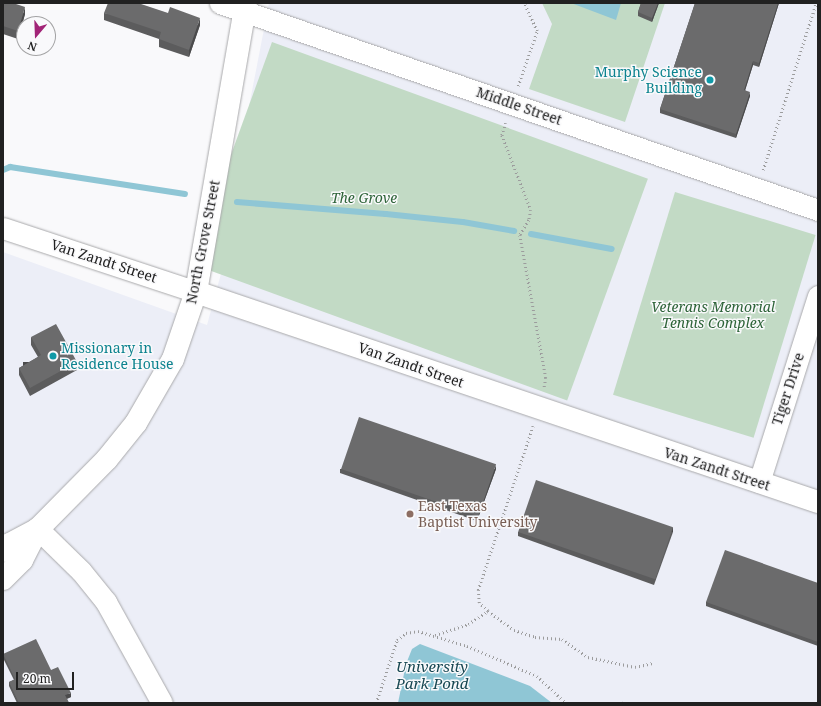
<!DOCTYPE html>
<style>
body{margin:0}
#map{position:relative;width:821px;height:706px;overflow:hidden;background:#f9f9fb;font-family:"Noto Serif",serif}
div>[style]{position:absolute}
.built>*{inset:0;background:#eceef7}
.green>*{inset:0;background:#c2dac5;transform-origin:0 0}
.water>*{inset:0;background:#8fc6d5}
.stream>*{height:6px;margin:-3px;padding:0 3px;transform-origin:3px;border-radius:3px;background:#8fc6d5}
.path>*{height:2.5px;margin-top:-1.25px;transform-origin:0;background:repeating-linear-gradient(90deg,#9c9c9d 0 1px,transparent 0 4px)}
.roads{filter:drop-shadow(0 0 1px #a9a9ab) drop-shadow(0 0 1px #a9a9ab)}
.minor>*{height:21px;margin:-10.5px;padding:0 10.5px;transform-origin:10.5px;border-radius:10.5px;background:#fff}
.tertiary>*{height:22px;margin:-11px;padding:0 11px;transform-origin:11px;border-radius:11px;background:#fff}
.secondary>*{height:22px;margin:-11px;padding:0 11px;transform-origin:11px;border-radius:11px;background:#fff}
.wall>*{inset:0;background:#5c5c5d}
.shaded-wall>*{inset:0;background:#4b4b4c;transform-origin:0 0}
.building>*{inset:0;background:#6b6b6c;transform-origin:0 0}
.dots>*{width:11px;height:11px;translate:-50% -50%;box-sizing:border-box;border:2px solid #f9f9fb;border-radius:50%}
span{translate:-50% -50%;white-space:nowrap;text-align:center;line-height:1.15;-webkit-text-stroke:3px #f9f9fb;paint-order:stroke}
.culture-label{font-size:14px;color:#0d838f}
.right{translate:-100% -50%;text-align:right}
.left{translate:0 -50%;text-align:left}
.street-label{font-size:14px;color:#212121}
.park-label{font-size:14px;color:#2e6439;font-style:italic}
.education-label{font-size:14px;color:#785e54}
.water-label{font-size:15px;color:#174752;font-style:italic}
.frame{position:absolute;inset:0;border:4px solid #212121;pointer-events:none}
.north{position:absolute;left:16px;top:16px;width:40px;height:40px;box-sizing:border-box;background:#f9f9fb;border:1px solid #a3a3a4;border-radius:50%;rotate:199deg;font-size:11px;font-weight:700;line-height:16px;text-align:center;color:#212121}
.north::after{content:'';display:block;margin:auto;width:14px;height:18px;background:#a22477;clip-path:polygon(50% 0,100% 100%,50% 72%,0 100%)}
.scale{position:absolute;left:16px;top:672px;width:58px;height:18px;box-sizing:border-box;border:2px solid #212121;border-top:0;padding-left:5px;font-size:12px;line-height:14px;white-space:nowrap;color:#212121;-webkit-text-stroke:3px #f9f9fb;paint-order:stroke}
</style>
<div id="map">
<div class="built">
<div style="clip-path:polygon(269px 3px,818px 3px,818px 703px,3px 703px,3px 252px,207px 325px,222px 270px,229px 210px)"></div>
</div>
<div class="green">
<div style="clip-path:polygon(542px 3px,665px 3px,625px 122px,529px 89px,552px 24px)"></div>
<div style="left:272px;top:42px;width:400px;height:236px;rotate:20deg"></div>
<div style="left:675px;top:192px;width:147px;height:212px;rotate:17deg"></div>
</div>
<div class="water">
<div style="clip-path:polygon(571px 3px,621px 3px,616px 20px)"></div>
<div style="clip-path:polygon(420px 644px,530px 686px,552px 703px,398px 703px,406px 664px,412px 649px)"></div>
</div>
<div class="stream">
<div style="left:3px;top:170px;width:8px;rotate:-23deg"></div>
<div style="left:10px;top:167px;width:177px;rotate:8.8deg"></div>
<div style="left:237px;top:202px;width:149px;rotate:4.6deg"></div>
<div style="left:386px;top:214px;width:77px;rotate:5.9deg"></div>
<div style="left:463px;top:222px;width:52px;rotate:10deg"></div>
<div style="left:531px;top:234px;width:82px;rotate:10.5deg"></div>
</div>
<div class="path">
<div style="left:518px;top:86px;width:58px;rotate:-70.9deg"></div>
<div style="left:537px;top:31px;width:31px;rotate:-115deg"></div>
<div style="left:506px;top:123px;width:13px;rotate:108deg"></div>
<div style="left:502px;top:135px;width:80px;rotate:68.9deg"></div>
<div style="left:531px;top:210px;width:10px;rotate:101deg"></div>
<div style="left:529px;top:220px;width:17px;rotate:121deg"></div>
<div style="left:520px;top:235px;width:145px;rotate:79.7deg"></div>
<div style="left:546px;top:378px;width:11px;rotate:100deg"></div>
<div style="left:763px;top:170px;width:175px;rotate:-72.4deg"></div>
<div style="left:488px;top:611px;width:12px;rotate:-138deg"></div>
<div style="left:479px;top:603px;width:13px;rotate:-94deg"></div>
<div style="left:478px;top:590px;width:173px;rotate:-71.5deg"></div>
<div style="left:435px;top:635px;width:35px;rotate:-18deg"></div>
<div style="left:468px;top:624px;width:24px;rotate:-33deg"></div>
<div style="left:488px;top:611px;width:32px;rotate:36deg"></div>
<div style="left:514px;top:630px;width:22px;rotate:18deg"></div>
<div style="left:535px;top:637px;width:27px;rotate:4deg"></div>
<div style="left:562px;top:639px;width:32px;rotate:35deg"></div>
<div style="left:588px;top:657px;width:48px;rotate:12deg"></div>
<div style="left:635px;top:667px;width:18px;rotate:-13deg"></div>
<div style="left:621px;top:702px;width:1px;rotate:45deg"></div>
<div style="left:376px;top:703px;width:66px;rotate:-71.6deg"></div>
<div style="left:397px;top:640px;width:11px;rotate:-38deg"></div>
<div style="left:406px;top:633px;width:12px;rotate:-9deg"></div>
<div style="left:418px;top:631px;width:51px;rotate:17deg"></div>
<div style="left:467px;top:646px;width:76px;rotate:23.2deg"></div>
<div style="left:537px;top:676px;width:40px;rotate:43deg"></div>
</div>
<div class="roads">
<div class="minor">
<div style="left:220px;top:3px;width:633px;rotate:19.09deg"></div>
<div style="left:3px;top:228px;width:203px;rotate:18.3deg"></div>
<div style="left:759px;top:482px;width:195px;rotate:-72.4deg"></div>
<div style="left:38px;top:529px;width:60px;rotate:44.3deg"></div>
<div style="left:81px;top:571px;width:40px;rotate:51deg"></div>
<div style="left:106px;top:602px;width:115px;rotate:61deg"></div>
</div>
<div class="tertiary">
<div style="left:196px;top:292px;width:656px;rotate:18.66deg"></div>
</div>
<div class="secondary">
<div style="left:3px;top:551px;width:10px;rotate:-45deg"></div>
<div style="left:10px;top:544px;width:32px;rotate:-28deg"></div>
<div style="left:38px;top:529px;width:98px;rotate:-45.4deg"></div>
<div style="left:107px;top:459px;width:46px;rotate:-51.1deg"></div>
<div style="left:136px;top:423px;width:74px;rotate:-60deg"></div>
<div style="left:173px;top:359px;width:71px;rotate:-71.1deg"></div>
<div style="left:196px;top:292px;width:293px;rotate:-80.2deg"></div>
<div style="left:3px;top:579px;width:27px;rotate:-45deg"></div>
<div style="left:22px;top:560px;width:35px;rotate:-63deg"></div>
</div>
</div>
<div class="wall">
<div style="clip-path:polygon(3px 3px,25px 14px,18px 39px,3px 34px)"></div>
<div style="clip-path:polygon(641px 3px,659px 3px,652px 22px,638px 16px,638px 12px)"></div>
<div style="clip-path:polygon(695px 3px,779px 3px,759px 67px,753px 65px,745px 90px,750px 96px,736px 138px,660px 113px,660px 109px)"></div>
<div style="clip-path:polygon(104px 13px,200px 25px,189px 57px,159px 47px,159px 39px,104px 20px)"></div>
<div style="clip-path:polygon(31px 337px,77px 370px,30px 396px,19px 375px,19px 368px,38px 357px,31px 345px)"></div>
<div style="clip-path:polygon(340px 469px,496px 469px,477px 521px,340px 473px)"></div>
<div style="clip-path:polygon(518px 532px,673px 532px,654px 585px,518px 536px)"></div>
<div style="clip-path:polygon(818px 583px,818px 646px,706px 606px,706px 602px)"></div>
<div style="clip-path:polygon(3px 654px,51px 670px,71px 697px,67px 699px,69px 703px,17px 703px,9px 686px,9px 682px,14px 680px,3px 658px)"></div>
</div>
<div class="shaded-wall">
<div style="clip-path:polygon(658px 3px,659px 3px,652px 22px,652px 18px)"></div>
<div style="clip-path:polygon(778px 3px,779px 3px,759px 67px,759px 63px)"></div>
<div style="clip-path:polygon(25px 7px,25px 14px,18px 39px,18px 31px)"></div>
<div style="clip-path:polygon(200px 18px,200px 25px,189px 57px,189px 50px)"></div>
<div style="clip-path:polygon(753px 61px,753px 65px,744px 94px,744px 90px)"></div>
<div style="clip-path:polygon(750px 92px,750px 96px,736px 138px,736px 134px)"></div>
<div style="left:77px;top:362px;width:8px;height:54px;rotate:90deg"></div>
<div style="clip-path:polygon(496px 465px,496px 469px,477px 521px,477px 518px)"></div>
<div style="left:673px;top:528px;width:4px;height:56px;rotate:90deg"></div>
<div style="clip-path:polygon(71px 693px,71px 697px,65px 699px,65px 695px)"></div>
</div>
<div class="building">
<div style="clip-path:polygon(3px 3px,13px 3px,25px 7px,18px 31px,3px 26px)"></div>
<div style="clip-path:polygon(108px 3px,138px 3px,168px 13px,170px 7px,200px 18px,189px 50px,159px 39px,161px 32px,104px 13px)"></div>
<div style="clip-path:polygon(641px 3px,658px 3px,652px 18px,638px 12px)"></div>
<div style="clip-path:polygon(695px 3px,778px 3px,759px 63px,753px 61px,744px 90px,750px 92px,736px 134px,660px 109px)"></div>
<div style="clip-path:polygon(56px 324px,77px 362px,30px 388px,19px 368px,41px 355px,31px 337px)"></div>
<div style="left:359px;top:417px;width:145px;height:55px;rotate:19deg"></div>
<div style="left:536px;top:480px;width:145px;height:55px;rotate:19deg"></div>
<div style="clip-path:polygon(725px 550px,818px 583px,818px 642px,706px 602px)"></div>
<div style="clip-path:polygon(36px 639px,51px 670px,58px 667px,71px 693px,65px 695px,69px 703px,19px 703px,9px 682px,15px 679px,3px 654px)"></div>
</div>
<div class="dots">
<div style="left:710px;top:80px;background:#0f9aa8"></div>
<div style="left:53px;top:356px;background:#0f9aa8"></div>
<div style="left:410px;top:514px;background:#8d6e63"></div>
</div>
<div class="culture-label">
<span class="right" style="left:702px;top:80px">Murphy Science<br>Building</span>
<span class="left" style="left:61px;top:356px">Missionary in<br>Residence House</span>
</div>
<div class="street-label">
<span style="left:519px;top:106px;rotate:19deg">Middle Street</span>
<span style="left:203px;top:242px;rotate:-79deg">North Grove Street</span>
<span style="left:104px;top:261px;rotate:18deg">Van Zandt Street</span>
<span style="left:411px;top:365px;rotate:19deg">Van Zandt Street</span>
<span style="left:788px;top:389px;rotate:-72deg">Tiger Drive</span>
<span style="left:717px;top:469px;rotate:18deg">Van Zandt Street</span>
</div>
<div class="park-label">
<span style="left:364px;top:198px">The Grove</span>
<span style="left:713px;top:315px">Veterans Memorial<br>Tennis Complex</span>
</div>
<div class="education-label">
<span class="left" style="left:418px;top:514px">East Texas<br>Baptist University</span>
</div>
<div class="water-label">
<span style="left:432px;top:675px">University<br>Park Pond</span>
</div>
<div class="frame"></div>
<div class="north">N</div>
<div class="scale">20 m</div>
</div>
